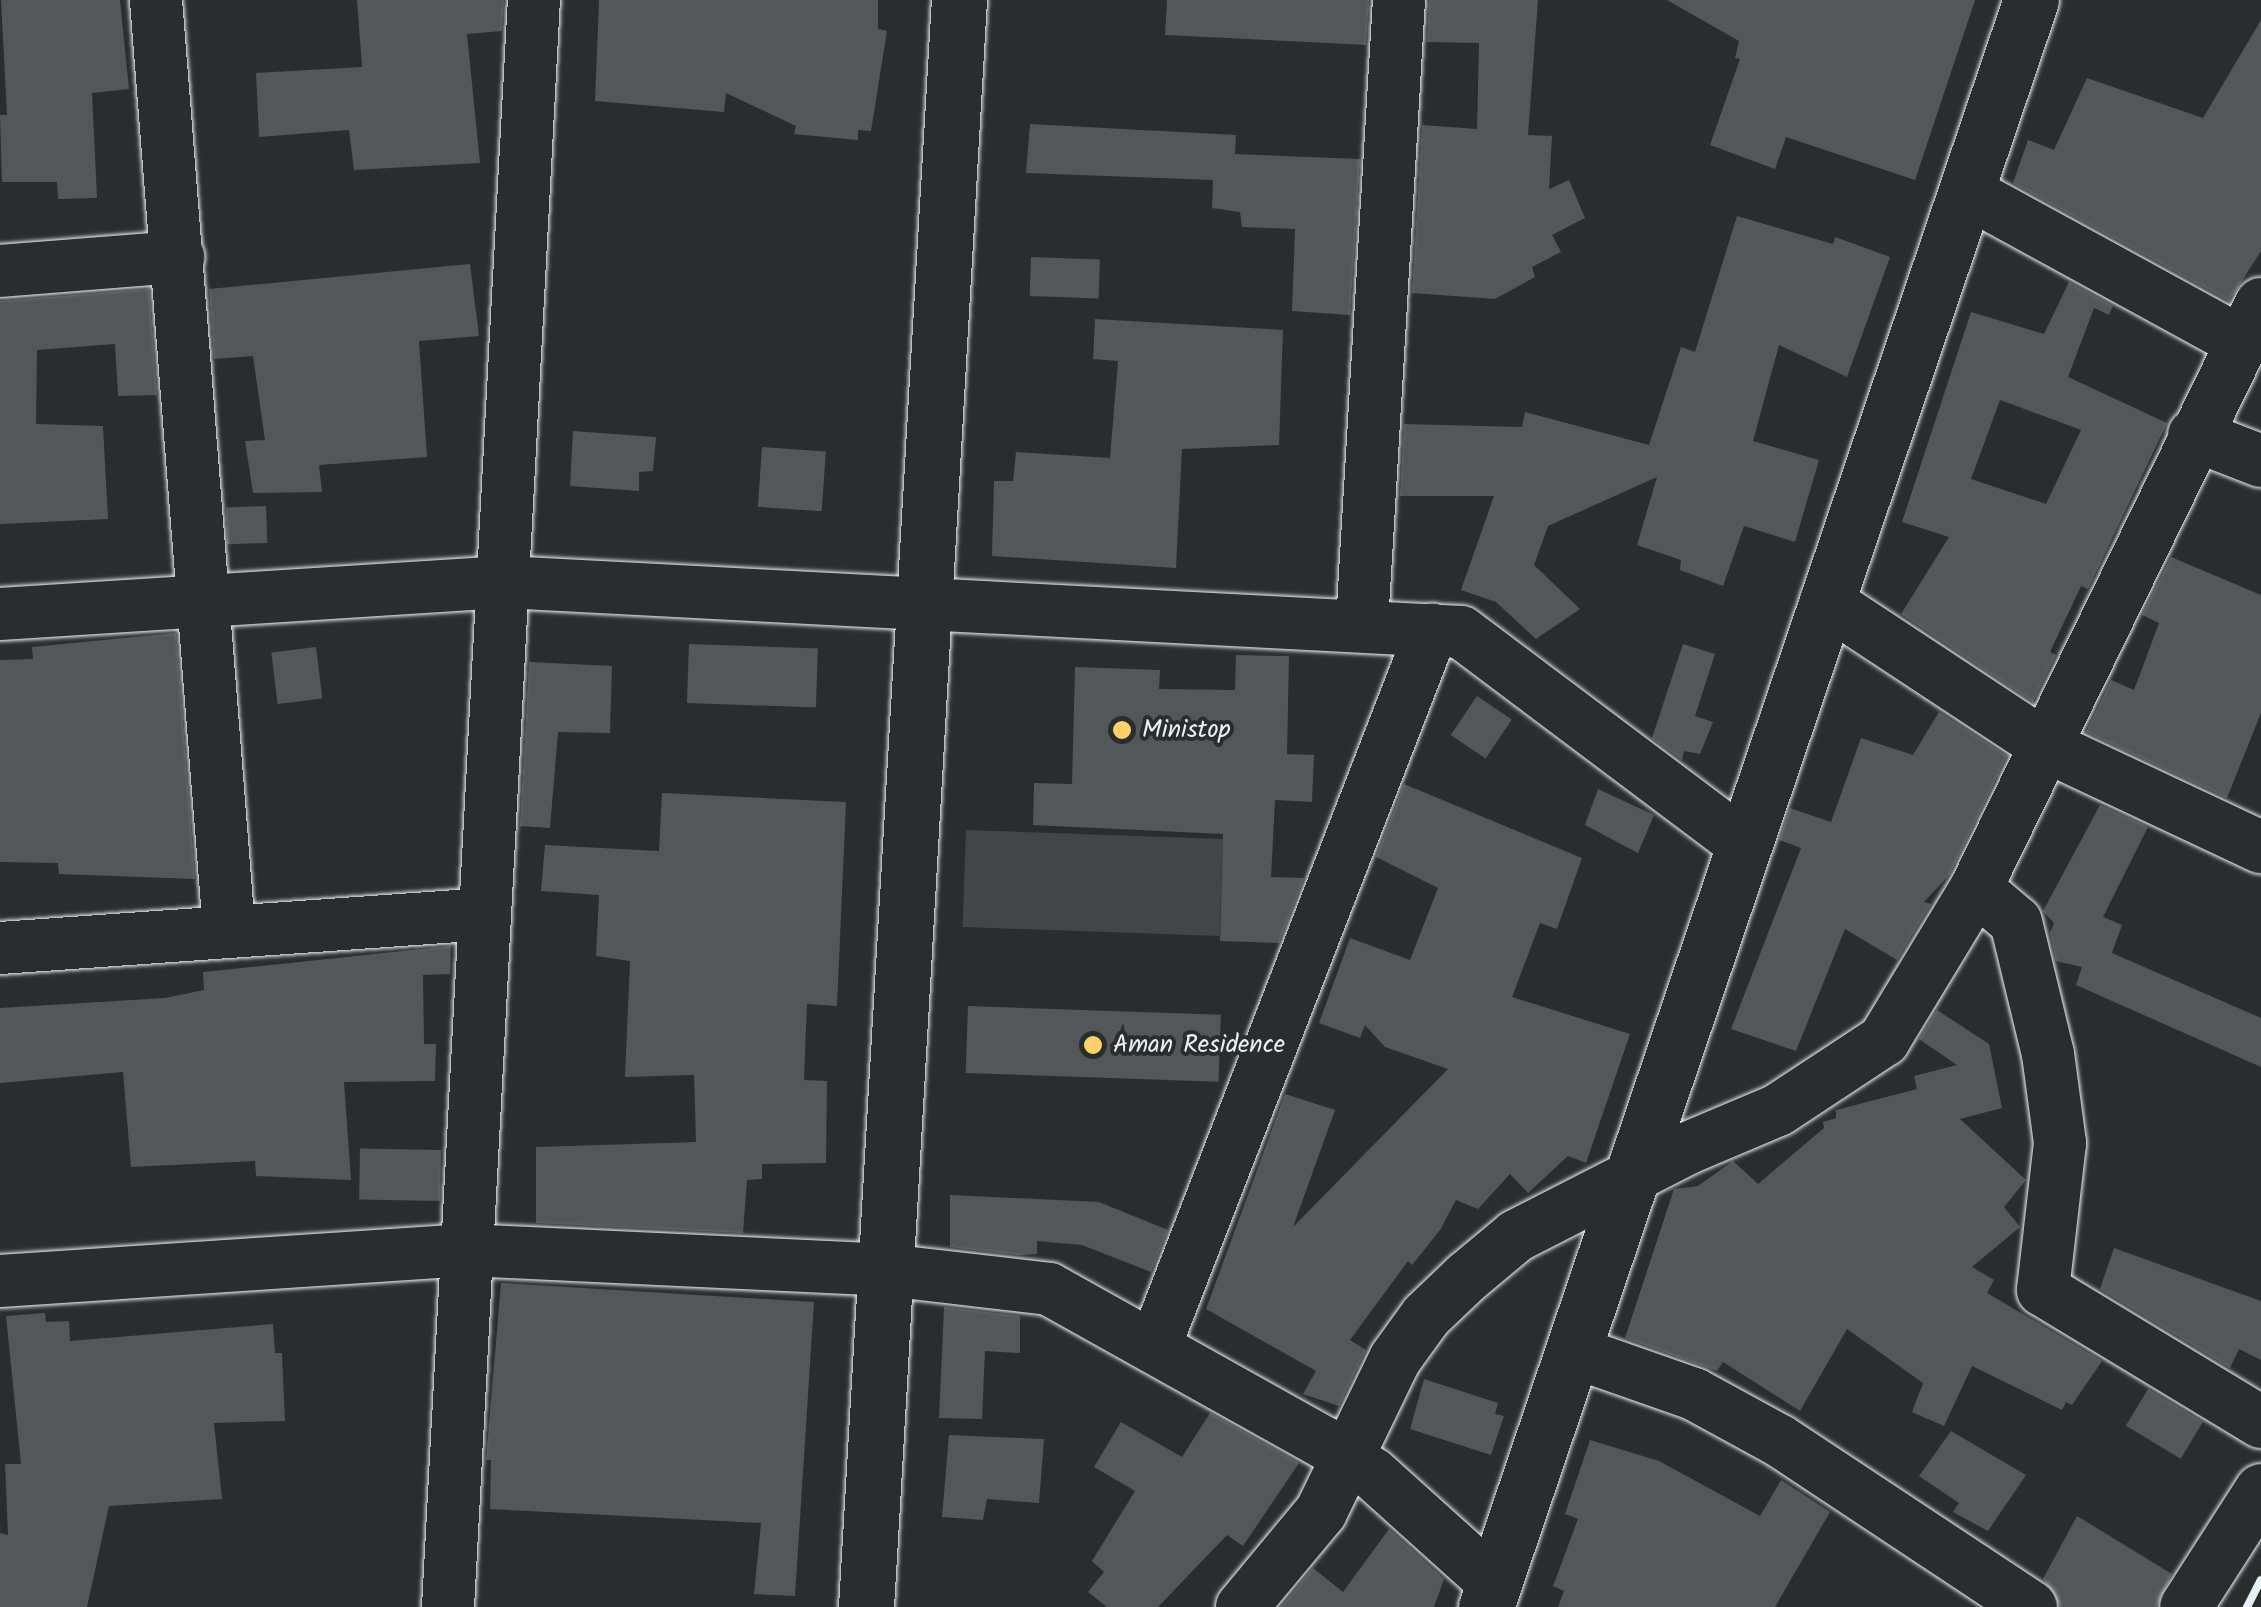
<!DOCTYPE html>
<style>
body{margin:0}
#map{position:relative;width:2261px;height:1607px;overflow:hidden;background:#2a2d2e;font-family:Kalam,sans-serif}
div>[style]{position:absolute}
.green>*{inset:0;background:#424648;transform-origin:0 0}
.building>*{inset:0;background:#535759;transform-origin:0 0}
.roads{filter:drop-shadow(0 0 2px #e8f1f8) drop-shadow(0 0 2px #e8f1f8)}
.minor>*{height:52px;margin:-26px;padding:0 26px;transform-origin:26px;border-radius:26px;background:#2a2d2e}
.tertiary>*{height:55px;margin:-27.5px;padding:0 27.5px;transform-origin:27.5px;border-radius:27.5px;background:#2a2d2e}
.rail>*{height:8px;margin:-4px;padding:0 4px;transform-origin:4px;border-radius:4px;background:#e8f1f8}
.dots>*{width:28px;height:28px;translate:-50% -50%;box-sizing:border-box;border:5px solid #2a2d2e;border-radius:50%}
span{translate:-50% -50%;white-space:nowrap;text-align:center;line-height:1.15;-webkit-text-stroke:8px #2a2d2e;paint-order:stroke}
.poi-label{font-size:25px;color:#e8f1f8}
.left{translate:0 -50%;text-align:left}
</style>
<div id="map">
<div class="green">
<div style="left:966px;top:830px;width:257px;height:97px;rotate:2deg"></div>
</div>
<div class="building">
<div style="clip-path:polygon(1px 0,120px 0,129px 89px,92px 93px,97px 198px,58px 199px,57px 182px,2px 182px,0 115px,7px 115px)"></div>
<div style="clip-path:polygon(357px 0,504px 0,502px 31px,467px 34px,480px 163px,354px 170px,349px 130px,259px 137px,256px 73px,362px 67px)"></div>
<div style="clip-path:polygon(599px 0,878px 0,878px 29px,887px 31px,871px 131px,858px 130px,858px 140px,794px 134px,796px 126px,726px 93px,724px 112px,595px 101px)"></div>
<div style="clip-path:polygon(1167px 0,1369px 0,1366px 45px,1165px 35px)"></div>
<div style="clip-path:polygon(1429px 0,1538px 0,1528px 135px,1552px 136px,1549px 189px,1569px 180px,1585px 218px,1552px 235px,1561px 252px,1532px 267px,1535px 277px,1495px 299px,1412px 293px,1422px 125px,1477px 129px,1479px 43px,1427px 42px)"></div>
<div style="clip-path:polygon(1667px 0,1975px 0,1915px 180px,1786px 137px,1775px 169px,1710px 145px,1740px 59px,1735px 58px,1739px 41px)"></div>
<div style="clip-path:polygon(2261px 20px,2261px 251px,2229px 301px,2013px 183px,2028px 140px,2054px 150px,2087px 78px,2203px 118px)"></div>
<div style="clip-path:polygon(1030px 124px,1236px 135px,1235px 154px,1360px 159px,1350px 315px,1292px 311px,1295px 229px,1242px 227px,1240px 212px,1212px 208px,1213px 180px,1026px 173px)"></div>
<div style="clip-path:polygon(1737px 216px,1833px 244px,1835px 237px,1890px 257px,1847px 377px,1779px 345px,1753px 441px,1819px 460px,1795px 542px,1744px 526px,1723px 586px,1680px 570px,1681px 560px,1637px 545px,1657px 477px,1548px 526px,1534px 565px,1580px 609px,1536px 639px,1496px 602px,1461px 590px,1494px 496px,1400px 496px,1404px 424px,1522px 427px,1525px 412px,1649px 445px,1681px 347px,1695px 352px)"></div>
<div style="left:1031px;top:257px;width:69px;height:39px;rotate:2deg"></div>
<div style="clip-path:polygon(470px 264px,479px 336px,419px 341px,427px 457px,319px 465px,322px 492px,253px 493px,245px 441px,265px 440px,253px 356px,214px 359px,209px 289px)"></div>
<div style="clip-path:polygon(evenodd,2069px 282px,2113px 306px,2109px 315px,2094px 308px,2068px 377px,2167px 423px,2088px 589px,2081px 586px,2050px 652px,2056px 655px,2033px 702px,1901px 614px,1949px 537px,1902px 522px,1971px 312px,2044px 334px,2069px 282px,2000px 400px,2081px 430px,2046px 504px,1971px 479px,2000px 400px)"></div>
<div style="clip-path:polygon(149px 289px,157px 395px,118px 396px,115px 344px,37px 350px,36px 424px,103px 426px,108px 519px,0 524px,0 301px)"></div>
<div style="clip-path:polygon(1095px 319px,1283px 330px,1279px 445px,1182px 449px,1176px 568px,992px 556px,994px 481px,1013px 481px,1016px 452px,1110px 458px,1118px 361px,1093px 359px)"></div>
<div style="clip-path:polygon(573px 431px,656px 437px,653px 471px,639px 472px,639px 491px,570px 486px)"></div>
<div style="left:762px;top:447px;width:64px;height:60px;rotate:4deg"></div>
<div style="left:266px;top:506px;width:37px;height:40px;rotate:88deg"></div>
<div style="clip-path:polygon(2171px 557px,2261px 595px,2261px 713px,2227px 798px,2086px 732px,2111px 680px,2134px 690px,2159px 623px,2142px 615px)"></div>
<div style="clip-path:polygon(176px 633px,195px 879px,59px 874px,58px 863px,0 862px,0 660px,33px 659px,32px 647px)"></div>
<div style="left:689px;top:644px;width:129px;height:59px;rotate:2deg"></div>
<div style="clip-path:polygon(1683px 644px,1715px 654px,1695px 716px,1713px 722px,1700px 754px,1684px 751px,1682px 760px,1652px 738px)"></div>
<div style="left:316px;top:647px;width:52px;height:45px;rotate:83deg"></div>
<div style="clip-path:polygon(1236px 655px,1289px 656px,1287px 754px,1314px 755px,1312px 802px,1275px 800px,1271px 877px,1304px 878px,1279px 943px,1220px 941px,1223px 834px,1033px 825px,1034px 783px,1072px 784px,1075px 667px,1160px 670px,1159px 689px,1235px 690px)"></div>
<div style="clip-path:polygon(529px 662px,612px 666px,610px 733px,558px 732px,550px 828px,520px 826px)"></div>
<div style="left:1477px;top:696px;width:42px;height:47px;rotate:34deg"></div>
<div style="clip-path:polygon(1939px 712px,2007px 756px,1950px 874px,1924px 902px,1931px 904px,1897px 960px,1845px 929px,1796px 1051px,1731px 1029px,1801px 848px,1779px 840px,1790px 808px,1831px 822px,1861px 738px,1913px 755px)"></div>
<div style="clip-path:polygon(1404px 784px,1582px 858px,1557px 929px,1540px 923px,1512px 997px,1630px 1034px,1586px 1163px,1568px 1156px,1528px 1193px,1510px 1174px,1478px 1209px,1456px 1200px,1440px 1230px,1412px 1265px,1408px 1261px,1350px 1340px,1366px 1350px,1339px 1406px,1303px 1394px,1316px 1371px,1206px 1309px,1285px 1094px,1335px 1110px,1293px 1227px,1448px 1069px,1385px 1047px,1365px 1025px,1360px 1038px,1319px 1023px,1350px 938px,1410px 960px,1438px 888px,1376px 857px)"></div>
<div style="clip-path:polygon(1598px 789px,1654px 815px,1638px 853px,1585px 825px)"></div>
<div style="clip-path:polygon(662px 793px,846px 802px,837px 1006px,807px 1004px,804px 1080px,827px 1081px,826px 1163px,762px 1164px,762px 1179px,747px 1180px,743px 1233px,536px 1223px,536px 1147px,696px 1142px,694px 1075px,625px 1077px,630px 961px,596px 956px,599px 895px,541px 891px,545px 845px,659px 851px)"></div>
<div style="clip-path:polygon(2100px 805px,2148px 827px,2103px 917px,2122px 925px,2112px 953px,2261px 1018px,2261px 1067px,2076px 985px,2082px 967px,2056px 961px,2050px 933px,2054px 923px,2043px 911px)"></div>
<div style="clip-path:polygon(451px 946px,450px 974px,423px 975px,424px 1044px,436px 1044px,435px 1081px,344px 1082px,351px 1180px,256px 1176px,255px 1161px,131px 1167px,123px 1072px,0 1083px,0 1008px,165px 998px,204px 990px,203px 972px)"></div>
<div style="left:968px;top:1006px;width:253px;height:67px;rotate:2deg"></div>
<div style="clip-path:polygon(1937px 1010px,1989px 1044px,2002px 1108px,1960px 1119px,2026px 1180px,2004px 1207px,2020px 1227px,1972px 1267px,1994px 1280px,1987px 1293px,2102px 1361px,2072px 1405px,2066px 1402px,2062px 1410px,1972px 1366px,1944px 1426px,1912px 1412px,1923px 1383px,1847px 1329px,1800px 1411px,1723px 1362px,1717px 1371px,1625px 1338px,1674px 1189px,1698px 1186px,1733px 1161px,1758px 1184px,1824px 1128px,1823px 1122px,1836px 1118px,1836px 1110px,1917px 1089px,1914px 1076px,1957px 1065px,1919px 1039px)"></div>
<div style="left:441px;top:1150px;width:51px;height:81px;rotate:91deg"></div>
<div style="clip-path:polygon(950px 1195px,1099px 1202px,1168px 1230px,1151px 1272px,1082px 1245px,1037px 1241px,1037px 1254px,1019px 1255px,950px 1247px)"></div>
<div style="clip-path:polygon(2114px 1248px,2261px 1301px,2261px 1360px,2239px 1349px,2230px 1368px,2100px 1289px)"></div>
<div style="clip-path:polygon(501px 1283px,814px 1302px,795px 1596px,754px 1594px,761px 1523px,490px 1509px,491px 1460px,486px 1460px)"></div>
<div style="clip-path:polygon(944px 1307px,1020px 1316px,1020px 1353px,985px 1351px,982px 1419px,939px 1418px)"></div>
<div style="clip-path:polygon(45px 1313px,46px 1322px,69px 1321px,70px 1341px,273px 1324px,275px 1353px,282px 1353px,285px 1421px,214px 1423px,222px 1499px,109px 1506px,87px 1607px,0 1607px,0 1533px,8px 1535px,5px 1464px,21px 1464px,6px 1316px)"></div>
<div style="clip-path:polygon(1424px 1379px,1498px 1403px,1495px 1414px,1504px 1416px,1491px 1455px,1410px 1429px)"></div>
<div style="left:2148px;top:1389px;width:64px;height:43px;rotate:31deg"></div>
<div style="clip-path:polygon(1210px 1413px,1299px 1463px,1243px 1546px,1227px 1535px,1158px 1607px,1107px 1607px,1088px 1592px,1104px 1572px,1092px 1561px,1135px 1491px,1094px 1467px,1121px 1422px,1182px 1457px)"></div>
<div style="clip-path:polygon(1951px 1431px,2026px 1475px,1988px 1531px,1953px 1512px,1959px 1503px,1919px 1476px)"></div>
<div style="clip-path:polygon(949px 1435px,1044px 1439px,1039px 1503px,987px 1499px,983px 1520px,942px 1517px)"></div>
<div style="clip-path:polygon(1590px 1440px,1659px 1461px,1760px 1516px,1781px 1480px,1830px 1512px,1775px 1607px,1558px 1607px,1564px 1591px,1553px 1586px,1578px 1519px,1565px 1514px)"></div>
<div style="clip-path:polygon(2077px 1516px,2172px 1574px,2156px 1607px,2061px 1607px,2043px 1579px)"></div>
<div style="clip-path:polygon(1389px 1529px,1444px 1579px,1434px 1607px,1281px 1607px,1313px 1568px,1343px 1592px)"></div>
</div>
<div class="roads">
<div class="minor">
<div style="left:156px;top:0;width:932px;rotate:85.51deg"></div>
<div style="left:1967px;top:192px;width:312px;rotate:28.7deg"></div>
<div style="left:0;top:271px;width:179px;rotate:-4.5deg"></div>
<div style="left:2194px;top:435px;width:72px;rotate:21.2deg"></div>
<div style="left:1826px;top:601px;width:263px;rotate:33.4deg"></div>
<div style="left:2046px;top:746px;width:238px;rotate:25.2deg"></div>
<div style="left:0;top:614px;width:505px;rotate:-3.63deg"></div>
<div style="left:504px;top:582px;width:958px;rotate:2.99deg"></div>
<div style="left:1461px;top:632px;width:351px;rotate:36.9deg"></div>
<div style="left:1362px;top:624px;width:625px;rotate:-86.61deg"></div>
<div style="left:1976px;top:888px;width:52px;rotate:40.4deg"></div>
<div style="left:2016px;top:922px;width:136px;rotate:76.4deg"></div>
<div style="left:2048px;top:1054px;width:90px;rotate:82.3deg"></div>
<div style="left:2060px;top:1143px;width:148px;rotate:96.6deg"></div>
<div style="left:2043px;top:1290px;width:255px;rotate:31.2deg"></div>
<div style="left:0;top:948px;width:485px;rotate:-4deg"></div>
<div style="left:0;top:1281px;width:468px;rotate:-3.8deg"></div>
<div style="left:467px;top:1250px;width:419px;rotate:2.7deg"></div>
<div style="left:886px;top:1270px;width:164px;rotate:6.6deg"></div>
<div style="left:1049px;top:1289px;width:316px;rotate:29.2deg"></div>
<div style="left:1325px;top:1443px;width:57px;rotate:32.9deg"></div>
<div style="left:1373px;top:1474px;width:164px;rotate:42deg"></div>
<div style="left:1156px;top:1343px;width:765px;rotate:-68.84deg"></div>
<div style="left:1574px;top:1352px;width:127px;rotate:19.3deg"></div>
<div style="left:1694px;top:1394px;width:98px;rotate:28.7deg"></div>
<div style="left:1780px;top:1441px;width:301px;rotate:33.5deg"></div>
<div style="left:448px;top:1607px;width:1609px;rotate:-86.94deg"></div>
<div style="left:1242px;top:1607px;width:124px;rotate:-50.3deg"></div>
<div style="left:1321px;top:1512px;width:170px;rotate:-64.2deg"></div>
<div style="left:1395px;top:1359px;width:53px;rotate:-54.2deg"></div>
<div style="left:1426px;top:1316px;width:57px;rotate:-43.6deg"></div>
<div style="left:1467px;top:1277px;width:64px;rotate:-39.9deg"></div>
<div style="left:1516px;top:1236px;width:193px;rotate:-27.1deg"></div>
<div style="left:1688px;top:1148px;width:98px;rotate:-22.9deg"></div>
<div style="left:1778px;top:1110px;width:127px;rotate:-33.4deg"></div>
<div style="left:1884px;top:1040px;width:178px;rotate:-58.8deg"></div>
<div style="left:1976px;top:888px;width:650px;rotate:-63.99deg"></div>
<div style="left:2186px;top:1607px;width:139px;rotate:-57.3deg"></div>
</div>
<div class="tertiary">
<div style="left:866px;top:1607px;width:1610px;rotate:-86.69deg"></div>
<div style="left:1486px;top:1607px;width:1697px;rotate:-71.27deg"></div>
</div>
</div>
<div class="rail">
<div style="left:2247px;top:1607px;width:30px;rotate:-63deg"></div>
</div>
<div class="dots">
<div style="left:1122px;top:730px;background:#ffd166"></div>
<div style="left:1093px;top:1045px;background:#ffd166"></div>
</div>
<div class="poi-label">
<span class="left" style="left:1142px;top:730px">Ministop</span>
<span class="left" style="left:1113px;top:1045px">Aman Residence</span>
</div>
</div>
